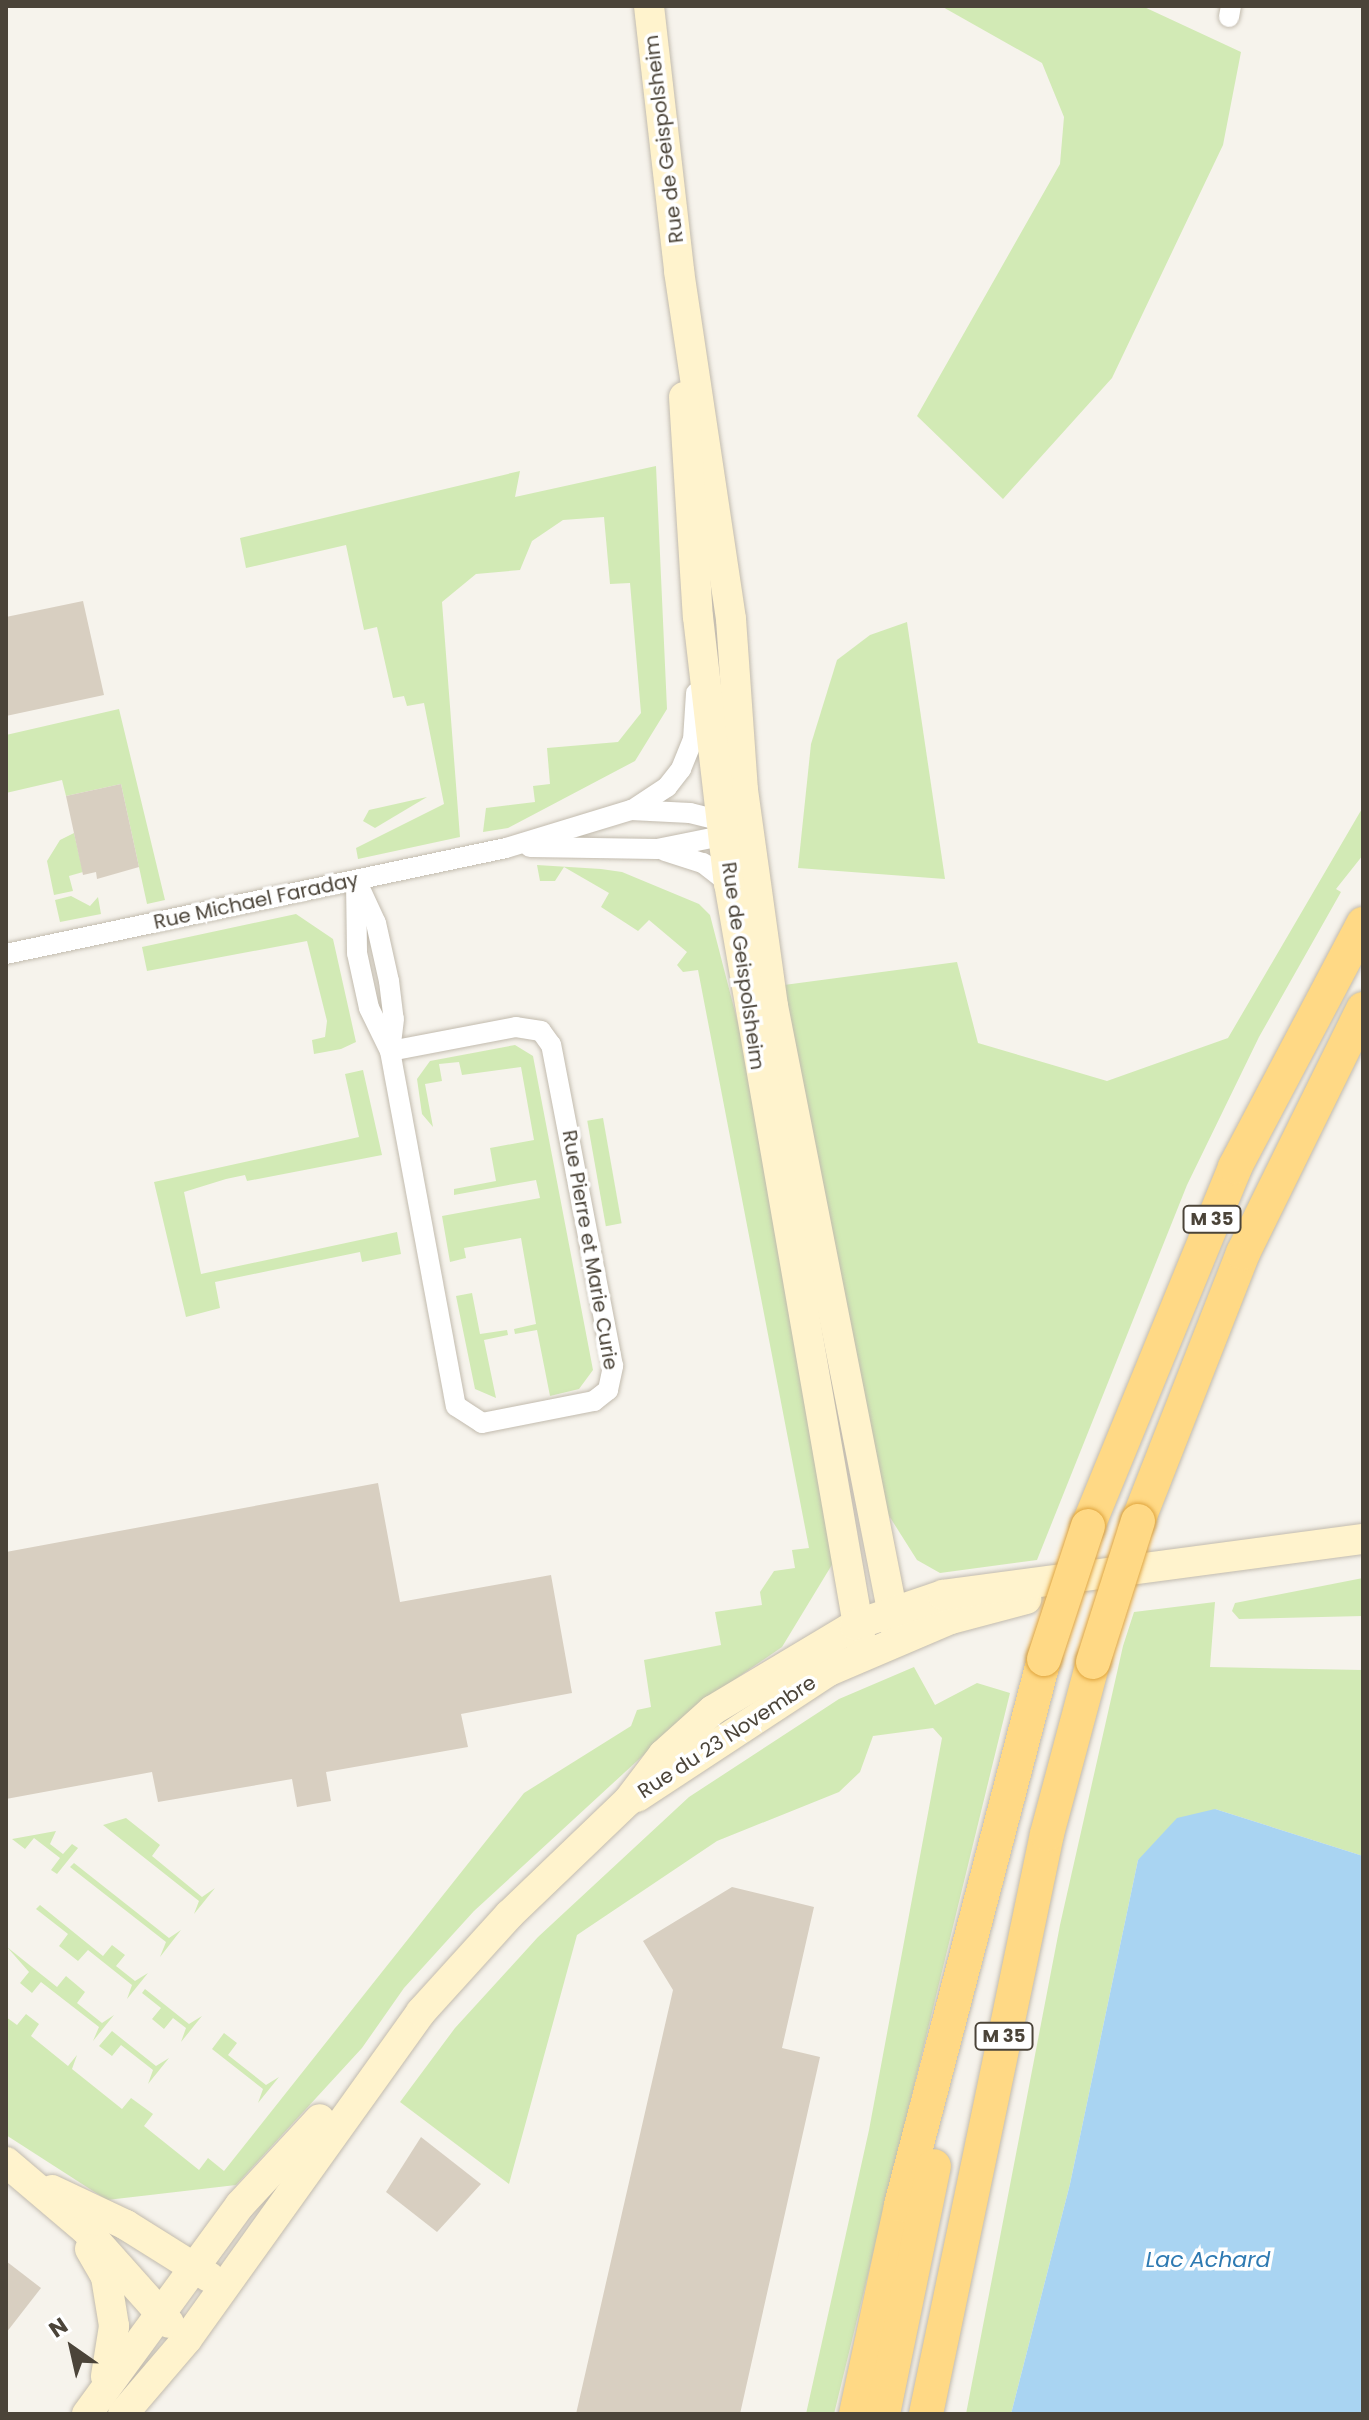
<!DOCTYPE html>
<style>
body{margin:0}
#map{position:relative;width:1369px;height:2420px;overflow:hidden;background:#f6f3ec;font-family:Poppins,sans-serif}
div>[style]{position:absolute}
.green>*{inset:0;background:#d2eab5;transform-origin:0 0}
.water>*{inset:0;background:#a9d4f2}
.building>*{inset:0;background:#d8cfc1}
.roads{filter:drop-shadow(0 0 2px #c2bbae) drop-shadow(0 0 2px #c2bbae)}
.minor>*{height:20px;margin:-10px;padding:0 10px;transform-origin:10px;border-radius:10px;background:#fff}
.secondary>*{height:30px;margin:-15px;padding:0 15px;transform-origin:15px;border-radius:15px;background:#fff3cd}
.trunk>*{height:34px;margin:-17px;padding:0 17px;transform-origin:17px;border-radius:17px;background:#ffd985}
.bridges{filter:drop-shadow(0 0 2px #e0a43c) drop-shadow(0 0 2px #e0a43c)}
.trunk-bridge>*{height:34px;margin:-17px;padding:0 17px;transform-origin:17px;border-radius:17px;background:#ffd985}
span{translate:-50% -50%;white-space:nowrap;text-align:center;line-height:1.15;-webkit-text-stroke:7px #fff;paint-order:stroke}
.shield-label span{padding:2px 6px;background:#fff;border:2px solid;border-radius:6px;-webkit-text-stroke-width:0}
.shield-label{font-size:18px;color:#4b4439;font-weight:700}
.street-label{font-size:20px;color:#4b4439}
.water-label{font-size:22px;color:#2e7ab2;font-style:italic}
.frame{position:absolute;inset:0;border:8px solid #4b4439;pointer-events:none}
.north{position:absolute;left:32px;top:2308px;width:80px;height:80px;-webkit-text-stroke:6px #fff;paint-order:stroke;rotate:326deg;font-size:22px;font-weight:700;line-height:32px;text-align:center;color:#4b4439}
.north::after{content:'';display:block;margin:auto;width:28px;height:36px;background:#4b4439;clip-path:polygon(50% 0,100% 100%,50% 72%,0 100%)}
</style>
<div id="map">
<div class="green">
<div style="clip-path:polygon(941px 6px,1142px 6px,1241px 52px,1223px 145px,1112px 378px,1003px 499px,917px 416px,1060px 164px,1064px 117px,1042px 63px)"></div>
<div style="clip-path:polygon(656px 466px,667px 709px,635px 761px,508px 828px,483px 832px,486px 808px,535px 802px,533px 786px,550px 784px,547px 748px,618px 742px,641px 713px,630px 583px,610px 584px,604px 517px,563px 520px,532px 541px,520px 570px,476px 574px,442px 602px,460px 837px,358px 859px,356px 848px,444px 804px,424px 703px,407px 706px,404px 696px,393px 698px,377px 627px,364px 630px,346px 545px,246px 568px,240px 538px,520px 471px,515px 497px)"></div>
<div style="clip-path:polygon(907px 622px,945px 879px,798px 868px,811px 744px,837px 660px,870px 635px)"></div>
<div style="clip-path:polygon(119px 709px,165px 900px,147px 904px,121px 784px,66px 796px,62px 780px,6px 793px,6px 735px)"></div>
<div style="clip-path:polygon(427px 797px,375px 828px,363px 821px,369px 810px)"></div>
<div style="clip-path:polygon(1363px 807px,1363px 855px,1336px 889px,1341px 892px,1259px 1037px,1187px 1185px,1037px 1560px,940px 1573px,917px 1560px,886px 1511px,784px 985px,957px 962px,978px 1043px,1107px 1081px,1228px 1038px)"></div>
<div style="clip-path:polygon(74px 833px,83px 872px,69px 876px,73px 891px,54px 895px,47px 861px,60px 840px)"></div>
<div style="clip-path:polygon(537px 865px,601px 869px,622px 872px,699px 904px,710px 915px,741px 1035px,833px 1563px,782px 1647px,699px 1704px,474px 1911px,404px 1988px,362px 2048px,236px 2185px,107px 2200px,6px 2135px,6px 2017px,17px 2025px,26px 2014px,39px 2024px,31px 2036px,68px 2066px,77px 2055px,72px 2069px,122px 2109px,131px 2098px,153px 2114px,144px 2126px,199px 2170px,208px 2158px,224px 2171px,524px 1793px,631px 1726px,637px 1710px,651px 1707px,644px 1660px,721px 1645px,715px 1612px,762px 1605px,760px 1592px,774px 1571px,795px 1568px,792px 1550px,809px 1548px,698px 970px,683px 972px,677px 965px,687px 952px,649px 920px,638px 931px,601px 907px,609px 893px,564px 867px,555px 881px,540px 881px)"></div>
<div style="clip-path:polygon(71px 896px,90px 906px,98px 897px,101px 914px,60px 922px,55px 900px)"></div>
<div style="clip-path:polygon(296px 914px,333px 939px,356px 1042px,341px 1049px,314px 1054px,312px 1040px,325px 1037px,327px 1021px,307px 941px,147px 971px,142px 947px)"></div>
<div style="clip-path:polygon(515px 1045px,533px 1056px,593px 1370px,579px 1389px,550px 1396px,537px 1330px,515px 1334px,514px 1329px,536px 1324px,521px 1238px,464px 1248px,466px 1258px,450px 1262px,442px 1216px,540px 1198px,536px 1180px,454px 1195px,454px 1189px,496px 1181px,490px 1148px,534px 1140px,521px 1067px,462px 1075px,459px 1062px,439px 1064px,442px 1081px,425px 1084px,433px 1127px,422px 1114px,417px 1079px,430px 1061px)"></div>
<div style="clip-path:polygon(363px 1070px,382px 1155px,247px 1181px,245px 1175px,226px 1179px,184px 1192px,201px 1274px,397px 1232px,401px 1254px,362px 1262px,360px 1252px,215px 1282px,220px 1308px,186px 1317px,154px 1182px,359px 1137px,345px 1074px)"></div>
<div style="left:603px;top:1118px;width:107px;height:16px;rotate:80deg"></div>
<div style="clip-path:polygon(472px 1293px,480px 1334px,507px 1330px,508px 1335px,484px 1340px,496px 1398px,475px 1389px,456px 1296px)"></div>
<div style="clip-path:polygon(1363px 1578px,1363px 1616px,1239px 1619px,1232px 1611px,1235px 1603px)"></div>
<div style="clip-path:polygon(1215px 1602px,1210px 1667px,1363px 1670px,1363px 1856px,1215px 1809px,1138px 1860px,1070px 2184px,1011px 2414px,966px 2414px,1060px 1925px,1123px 1646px,1134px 1612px)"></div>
<div style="clip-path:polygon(914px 1667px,935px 1705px,977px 1683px,1010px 1693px,834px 2414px,806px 2414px,869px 2130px,942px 1738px,933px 1728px,873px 1736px,860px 1772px,839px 1792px,717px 1841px,577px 1935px,509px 2184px,400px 2102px,455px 2028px,538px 1937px,689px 1797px,839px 1699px)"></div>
<div style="clip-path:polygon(126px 1818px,160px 1845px,152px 1856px,202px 1897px,215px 1888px,194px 1914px,199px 1901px,103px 1825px)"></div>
<div style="clip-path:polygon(56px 1831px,50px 1844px,63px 1854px,72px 1844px,78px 1848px,57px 1874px,51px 1870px,60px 1858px,34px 1838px,25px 1849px,12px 1839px)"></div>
<div style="clip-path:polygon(74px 1863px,169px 1938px,181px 1930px,160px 1957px,166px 1942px,70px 1867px)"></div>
<div style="clip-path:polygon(40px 1905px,103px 1956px,112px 1945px,125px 1955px,116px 1966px,135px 1981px,148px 1973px,127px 1999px,132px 1985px,88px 1950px,78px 1961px,59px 1946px,68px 1934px,36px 1909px)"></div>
<div style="clip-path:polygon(7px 1947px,57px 1987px,66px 1976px,85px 1992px,77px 2003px,102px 2023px,114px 2015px,93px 2041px,99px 2027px,41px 1982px,32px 1993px,20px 1983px,29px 1972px)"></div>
<div style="clip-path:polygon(145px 1989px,189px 2024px,202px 2016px,181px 2042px,186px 2028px,173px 2018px,164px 2029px,152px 2019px,161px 2008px,142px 1993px)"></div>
<div style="clip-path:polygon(112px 2031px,156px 2066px,169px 2058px,148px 2084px,153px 2070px,121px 2045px,112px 2056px,99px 2046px)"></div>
<div style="clip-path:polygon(224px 2033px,237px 2043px,228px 2055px,266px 2085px,279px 2077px,258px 2103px,263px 2089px,212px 2049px)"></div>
</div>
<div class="water">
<div style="clip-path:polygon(1215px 1809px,1363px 1856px,1363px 2414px,1011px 2414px,1070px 2184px,1138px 1860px,1177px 1818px)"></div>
</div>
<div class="building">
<div style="clip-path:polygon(83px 601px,104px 695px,6px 716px,6px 617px)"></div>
<div style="clip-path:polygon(121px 784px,139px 867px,97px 879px,96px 872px,83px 875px,66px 796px)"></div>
<div style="clip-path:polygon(378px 1483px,400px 1602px,551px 1575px,572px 1693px,461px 1714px,468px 1747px,326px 1772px,331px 1801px,313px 1804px,297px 1807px,292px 1779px,158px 1802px,152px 1772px,6px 1799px,6px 1552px)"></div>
<div style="clip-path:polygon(732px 1887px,814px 1907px,782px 2048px,820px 2057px,740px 2414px,576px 2414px,673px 1990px,643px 1941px)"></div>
<div style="clip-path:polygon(421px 2137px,481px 2184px,437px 2232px,386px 2192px)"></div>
<div style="clip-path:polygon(6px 2261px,41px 2288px,6px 2333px)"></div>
</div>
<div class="roads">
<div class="minor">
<div style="left:1229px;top:17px;width:11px;rotate:-80deg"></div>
<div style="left:632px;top:810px;width:42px;rotate:-33.3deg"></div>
<div style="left:667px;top:787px;width:23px;rotate:-52deg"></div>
<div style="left:681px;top:769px;width:31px;rotate:-68deg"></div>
<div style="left:693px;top:740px;width:47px;rotate:-86.3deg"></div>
<div style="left:530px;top:847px;width:127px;rotate:0.9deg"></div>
<div style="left:657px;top:849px;width:81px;rotate:-11.4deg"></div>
<div style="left:665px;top:851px;width:40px;rotate:18deg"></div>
<div style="left:703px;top:863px;width:33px;rotate:38deg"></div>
<div style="left:356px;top:880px;width:73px;rotate:89.2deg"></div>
<div style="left:357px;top:953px;width:56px;rotate:77.7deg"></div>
<div style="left:369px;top:1008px;width:48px;rotate:64deg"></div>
<div style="left:390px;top:1051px;width:361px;rotate:79.5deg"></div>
<div style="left:456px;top:1406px;width:31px;rotate:33deg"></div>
<div style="left:482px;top:1423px;width:114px;rotate:-11.1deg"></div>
<div style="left:594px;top:1401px;width:18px;rotate:-38deg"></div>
<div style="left:608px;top:1390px;width:25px;rotate:-78deg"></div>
<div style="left:613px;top:1366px;width:327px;rotate:-100.9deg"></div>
<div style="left:551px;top:1045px;width:17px;rotate:-126deg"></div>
<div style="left:541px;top:1031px;width:25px;rotate:-171deg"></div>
<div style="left:516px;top:1027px;width:128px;rotate:169.2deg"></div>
<div style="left:356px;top:880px;width:47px;rotate:65.1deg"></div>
<div style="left:376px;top:923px;width:59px;rotate:77.4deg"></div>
<div style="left:389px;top:981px;width:38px;rotate:83deg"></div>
<div style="left:394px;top:1019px;width:32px;rotate:97deg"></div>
<div style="left:6px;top:954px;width:511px;rotate:-11.97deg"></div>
<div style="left:506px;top:848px;width:131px;rotate:-16.9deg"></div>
<div style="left:631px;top:810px;width:59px;rotate:2.9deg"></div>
<div style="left:690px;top:813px;width:41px;rotate:14deg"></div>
</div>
<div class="secondary">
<div style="left:649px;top:6px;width:267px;rotate:83.5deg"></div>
<div style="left:679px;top:271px;width:352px;rotate:81.5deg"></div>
<div style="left:731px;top:619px;width:171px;rotate:86deg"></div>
<div style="left:743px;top:790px;width:218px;rotate:82.1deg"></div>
<div style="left:773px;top:1006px;width:646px;rotate:78.85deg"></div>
<div style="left:684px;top:397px;width:220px;rotate:86.4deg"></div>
<div style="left:698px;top:617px;width:268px;rotate:83.4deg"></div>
<div style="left:729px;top:883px;width:783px;rotate:80.14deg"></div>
<div style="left:637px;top:1797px;width:230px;rotate:-33.3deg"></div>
<div style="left:829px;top:1671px;width:133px;rotate:-23.1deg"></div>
<div style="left:951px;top:1619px;width:78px;rotate:-14.9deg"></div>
<div style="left:6px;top:2162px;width:106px;rotate:40.4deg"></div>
<div style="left:87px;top:2231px;width:123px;rotate:48.3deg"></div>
<div style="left:52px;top:2190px;width:82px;rotate:25.3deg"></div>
<div style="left:126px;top:2225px;width:98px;rotate:32.1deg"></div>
<div style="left:90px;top:2249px;width:32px;rotate:60deg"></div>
<div style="left:106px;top:2277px;width:50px;rotate:80.7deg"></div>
<div style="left:114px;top:2326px;width:51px;rotate:99.1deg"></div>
<div style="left:87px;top:2414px;width:259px;rotate:-53.8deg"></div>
<div style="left:240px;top:2205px;width:117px;rotate:-47.1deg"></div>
<div style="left:123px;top:2414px;width:99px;rotate:-49.5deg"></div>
<div style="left:187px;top:2339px;width:402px;rotate:-54.4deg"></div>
<div style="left:421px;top:2012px;width:131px;rotate:-47.8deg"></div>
<div style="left:509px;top:1915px;width:165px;rotate:-43.8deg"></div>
<div style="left:628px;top:1801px;width:58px;rotate:-52.7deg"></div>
<div style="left:663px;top:1755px;width:67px;rotate:-42deg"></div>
<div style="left:713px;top:1710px;width:165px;rotate:-30.9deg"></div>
<div style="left:855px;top:1625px;width:93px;rotate:-18.8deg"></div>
<div style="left:943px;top:1595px;width:424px;rotate:-7.6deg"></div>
</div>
<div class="trunk">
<div style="left:1138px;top:1521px;width:288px;rotate:-68.6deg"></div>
<div style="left:1243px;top:1253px;width:272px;rotate:-63.8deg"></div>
<div style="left:1088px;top:1526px;width:388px;rotate:-67.7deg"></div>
<div style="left:1235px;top:1167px;width:275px;rotate:-62.2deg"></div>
<div style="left:856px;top:2414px;width:214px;rotate:-77.8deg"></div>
<div style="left:901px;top:2205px;width:564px;rotate:-75.32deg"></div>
<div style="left:883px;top:2414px;width:253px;rotate:-78.4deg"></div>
<div style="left:926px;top:2414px;width:592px;rotate:-78.22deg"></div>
<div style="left:1047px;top:1834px;width:178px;rotate:-75deg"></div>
</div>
</div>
<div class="bridges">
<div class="trunk-bridge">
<div style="left:1044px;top:1659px;width:140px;rotate:-71.7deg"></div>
<div style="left:1093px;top:1662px;width:148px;rotate:-72.3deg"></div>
</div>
</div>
<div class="shield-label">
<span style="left:1212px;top:1219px">M 35</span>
<span style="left:1004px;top:2036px">M 35</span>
</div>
<div class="street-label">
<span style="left:664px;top:139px;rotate:-97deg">Rue de Geispolsheim</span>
<span style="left:256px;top:901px;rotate:-12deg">Rue Michael Faraday</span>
<span style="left:743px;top:966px;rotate:82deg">Rue de Geispolsheim</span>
<span style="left:590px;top:1250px;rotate:80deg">Rue Pierre et Marie Curie</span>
<span style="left:727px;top:1737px;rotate:-33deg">Rue du 23 Novembre</span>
</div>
<div class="water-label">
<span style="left:1208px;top:2260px">Lac Achard</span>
</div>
<div class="frame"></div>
<div class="north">N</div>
</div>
